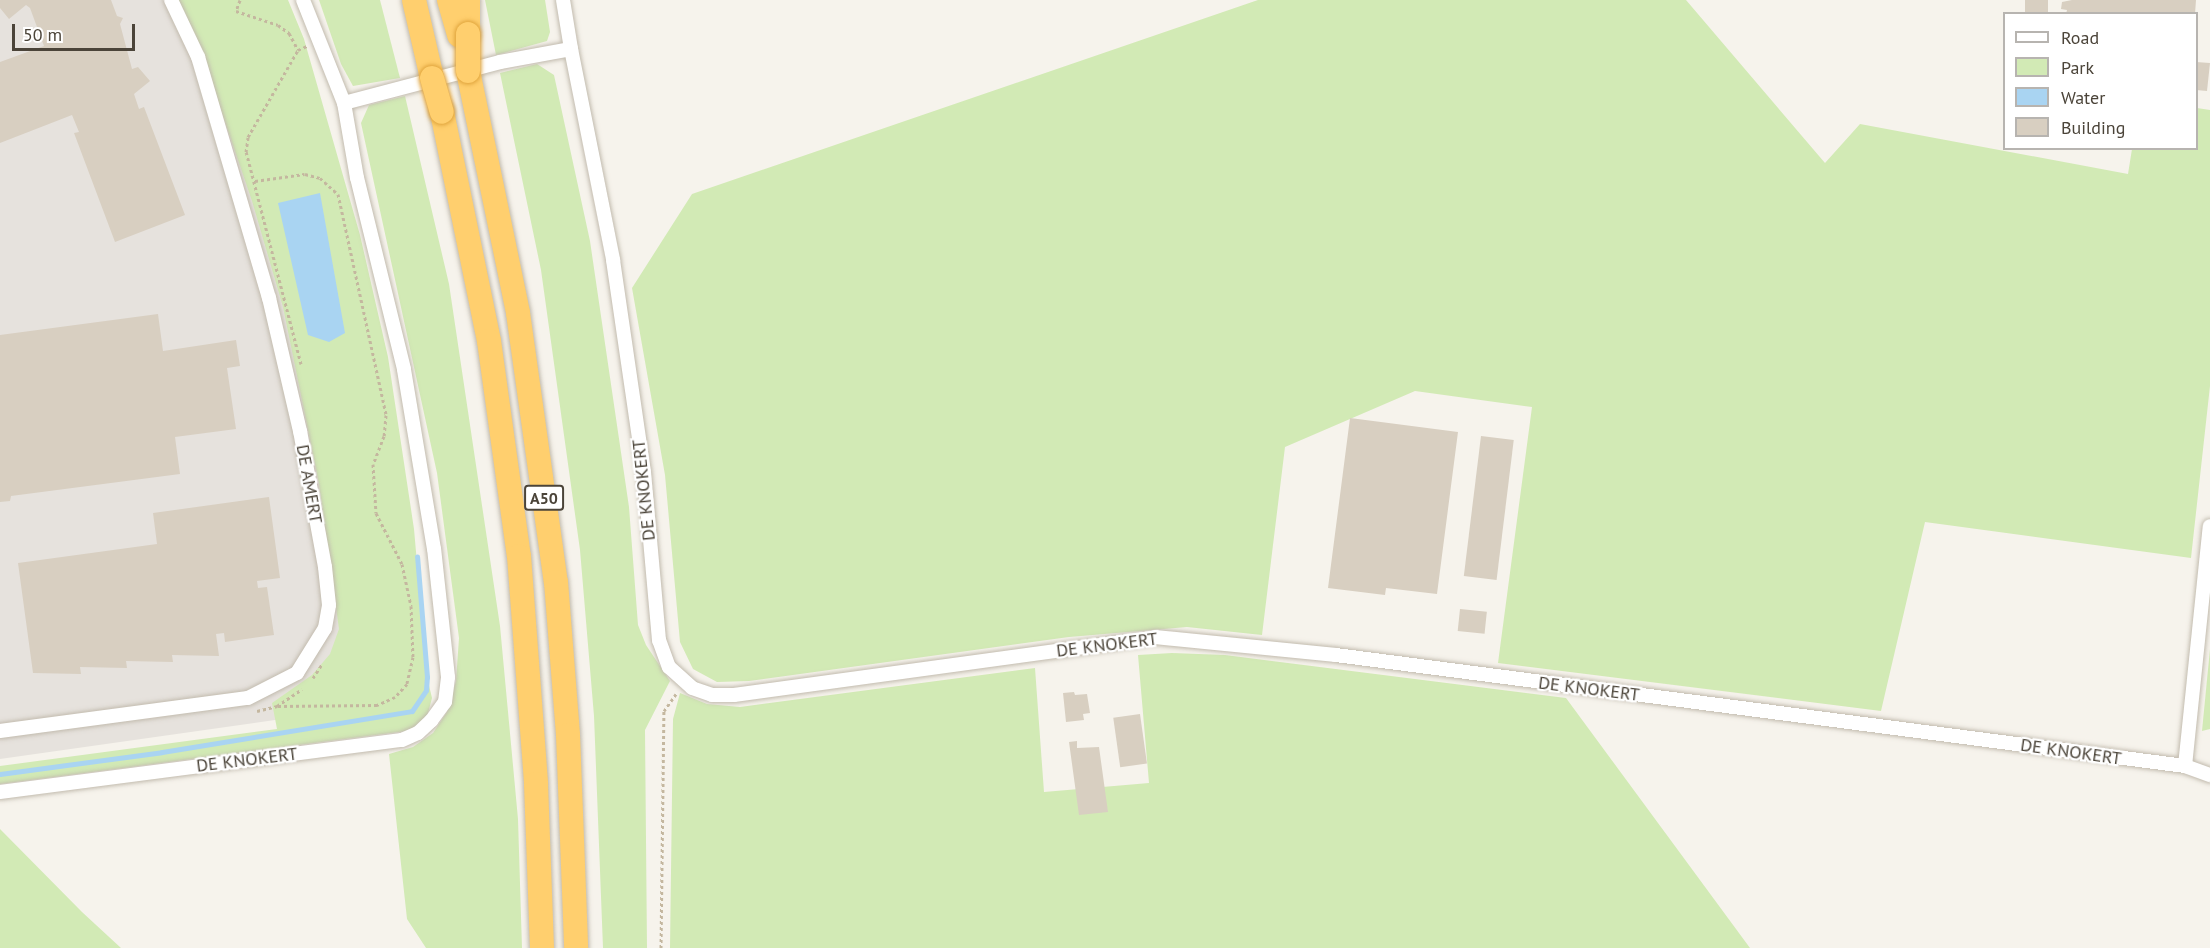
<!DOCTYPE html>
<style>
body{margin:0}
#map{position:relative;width:2210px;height:948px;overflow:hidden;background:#f6f3ec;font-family:"PT Sans",sans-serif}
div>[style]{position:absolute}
.industrial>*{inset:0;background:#e6e2dd}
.green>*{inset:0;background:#d2eab5}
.water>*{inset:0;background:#a9d4f2}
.stream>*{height:5px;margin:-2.5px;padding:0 2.5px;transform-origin:2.5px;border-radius:2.5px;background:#a9d4f2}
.building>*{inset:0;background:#d8cfc1;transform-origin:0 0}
.path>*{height:3px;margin-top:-1.5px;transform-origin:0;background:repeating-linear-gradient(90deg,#c4b79f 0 3px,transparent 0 6px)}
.roads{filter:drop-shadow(0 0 2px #c2bbae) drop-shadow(0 0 2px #c2bbae)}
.minor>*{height:14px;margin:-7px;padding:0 7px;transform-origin:7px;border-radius:7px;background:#fff}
.motorway>*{height:24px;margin:-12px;padding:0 12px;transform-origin:12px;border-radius:12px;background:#ffcf6e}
.bridges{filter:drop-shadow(0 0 2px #e0a43c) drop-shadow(0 0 2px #e0a43c)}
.motorway-bridge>*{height:24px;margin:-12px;padding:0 12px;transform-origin:12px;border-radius:12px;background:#ffcf6e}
span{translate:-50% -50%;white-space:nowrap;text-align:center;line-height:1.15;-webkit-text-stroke:4.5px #fff;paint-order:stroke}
.shield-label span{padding:2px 4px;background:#fff;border:2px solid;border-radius:4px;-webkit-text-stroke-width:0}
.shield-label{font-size:16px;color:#4b4439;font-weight:700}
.street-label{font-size:18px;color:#4b4439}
.legend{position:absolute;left:2003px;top:12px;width:195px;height:138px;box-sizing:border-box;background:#fff;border:2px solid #b7b4b0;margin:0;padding:8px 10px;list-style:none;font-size:18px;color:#4b4439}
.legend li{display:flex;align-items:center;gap:12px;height:30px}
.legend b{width:30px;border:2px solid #b7b4b0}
.scale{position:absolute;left:12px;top:24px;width:123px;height:27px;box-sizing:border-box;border:3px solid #4b4439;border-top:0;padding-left:8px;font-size:18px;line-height:21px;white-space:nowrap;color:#4b4439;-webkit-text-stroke:4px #fff;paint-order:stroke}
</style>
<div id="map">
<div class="industrial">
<div style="clip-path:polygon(0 0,187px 0,252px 152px,365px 563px,351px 678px,289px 718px,0 759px)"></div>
</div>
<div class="green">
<div style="clip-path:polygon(178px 0,288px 0,304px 39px,360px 235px,388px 357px,414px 529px,427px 677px,432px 698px,427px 717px,414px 730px,0 784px,0 766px,277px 729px,272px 703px,312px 675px,330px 654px,339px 629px,319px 484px,283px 307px,252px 201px,197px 40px)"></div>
<div style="clip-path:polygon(319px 0,380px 0,400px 78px,353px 86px,341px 64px)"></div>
<div style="clip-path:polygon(485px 0,545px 0,550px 32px,547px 41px,496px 55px)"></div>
<div style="clip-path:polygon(1258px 0,1686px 0,1825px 163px,1860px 124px,2128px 174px,2132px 149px,2196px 148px,2197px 108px,2210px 110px,2210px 386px,2191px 558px,1925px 522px,1881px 711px,1498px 663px,1532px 407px,1415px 391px,1285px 447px,1262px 635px,1187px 627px,1069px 637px,749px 681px,717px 682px,693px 669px,680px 642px,665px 475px,632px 288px,692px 194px)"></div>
<div style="clip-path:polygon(537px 64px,554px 75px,590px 241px,629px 507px,638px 625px,646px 645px,670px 681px,645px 730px,647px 948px,603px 948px,594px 716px,580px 550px,541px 270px,500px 73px)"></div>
<div style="clip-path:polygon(405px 96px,449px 284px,500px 626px,518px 819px,522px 948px,426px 948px,407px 919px,389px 754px,413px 747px,433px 733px,447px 712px,456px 681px,459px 638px,437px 473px,361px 123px,369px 105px)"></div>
<div style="clip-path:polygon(2210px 649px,2210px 729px,2202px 731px)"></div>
<div style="clip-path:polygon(1172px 653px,1225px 655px,1566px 698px,1750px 948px,670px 948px,673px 719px,680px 693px,707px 704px,740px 707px,1035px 668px,1044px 792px,1149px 783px,1138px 655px)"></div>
<div style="clip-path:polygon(0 829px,82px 912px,121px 948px,0 948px)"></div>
</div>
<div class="water">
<div style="clip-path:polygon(320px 193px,345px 333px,329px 342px,308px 335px,278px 203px)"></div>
</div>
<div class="stream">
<div style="left:0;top:774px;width:163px;rotate:-7.7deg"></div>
<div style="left:162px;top:752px;width:253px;rotate:-9.3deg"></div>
<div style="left:412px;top:711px;width:25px;rotate:-56deg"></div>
<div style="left:426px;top:690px;width:13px;rotate:-86deg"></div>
<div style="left:427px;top:677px;width:121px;rotate:-94.7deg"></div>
</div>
<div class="building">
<div style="clip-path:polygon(0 0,111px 0,117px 16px,123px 18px,120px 24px,132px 69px,138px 67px,150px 81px,134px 94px,139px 109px,144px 107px,185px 215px,115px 242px,74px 133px,79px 132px,72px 115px,0 143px,0 62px,44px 46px,30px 8px,26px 5px,9px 19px,0 8px)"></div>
<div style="left:2025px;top:0;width:23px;height:14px"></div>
<div style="clip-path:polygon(2072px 0,2196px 0,2195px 14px,2066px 14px,2067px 10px,2061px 9px,2062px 2px)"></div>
<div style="clip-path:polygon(2196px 62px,2210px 63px,2207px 91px,2196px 90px)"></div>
<div style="clip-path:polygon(158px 314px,163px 351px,236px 340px,240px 366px,227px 368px,236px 429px,175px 437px,180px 474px,11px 496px,10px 501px,0 502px,0 335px)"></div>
<div style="clip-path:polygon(1350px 418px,1458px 432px,1437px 594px,1386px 588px,1385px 595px,1328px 588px)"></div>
<div style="left:1481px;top:436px;width:33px;height:141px;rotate:7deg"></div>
<div style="clip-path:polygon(269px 497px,280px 578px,257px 581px,258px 588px,267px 587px,274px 635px,225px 642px,224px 633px,216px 634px,219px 656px,172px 655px,173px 662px,126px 661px,127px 668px,80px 667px,81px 674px,33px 673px,18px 563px,157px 544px,153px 513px)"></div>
<div style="left:1460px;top:609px;width:27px;height:22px;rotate:6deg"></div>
<div style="clip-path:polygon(1074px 692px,1075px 695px,1087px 694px,1090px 713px,1083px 714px,1084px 720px,1066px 722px,1063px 693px)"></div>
<div style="left:1140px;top:714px;width:50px;height:27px;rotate:82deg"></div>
<div style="clip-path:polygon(1077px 741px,1077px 748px,1099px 747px,1108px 812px,1079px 815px,1069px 742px)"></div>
</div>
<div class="path">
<div style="left:240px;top:0;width:12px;rotate:110deg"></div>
<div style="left:236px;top:11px;width:44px;rotate:18.4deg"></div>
<div style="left:278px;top:25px;width:14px;rotate:36deg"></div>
<div style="left:289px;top:33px;width:19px;rotate:62deg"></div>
<div style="left:255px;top:181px;width:50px;rotate:-8deg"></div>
<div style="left:305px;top:174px;width:16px;rotate:15deg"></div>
<div style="left:320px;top:178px;width:24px;rotate:42deg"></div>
<div style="left:338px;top:194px;width:226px;rotate:77.7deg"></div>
<div style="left:386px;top:415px;width:21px;rotate:95deg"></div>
<div style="left:384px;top:436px;width:30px;rotate:111deg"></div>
<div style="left:373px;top:464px;width:49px;rotate:86.5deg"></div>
<div style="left:376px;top:513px;width:57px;rotate:63deg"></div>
<div style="left:402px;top:564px;width:43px;rotate:77.9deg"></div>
<div style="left:411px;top:606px;width:51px;rotate:87.8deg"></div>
<div style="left:413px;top:657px;width:28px;rotate:103deg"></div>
<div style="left:407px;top:684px;width:18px;rotate:133deg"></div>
<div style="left:395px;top:697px;width:20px;rotate:156deg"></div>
<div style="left:377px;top:705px;width:99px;rotate:179.4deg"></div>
<div style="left:301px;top:364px;width:219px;rotate:-104.5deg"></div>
<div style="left:246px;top:152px;width:15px;rotate:-82deg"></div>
<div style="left:248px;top:137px;width:100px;rotate:-60.1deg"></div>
<div style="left:298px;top:50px;width:10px;rotate:-24deg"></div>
<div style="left:313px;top:678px;width:17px;rotate:-57deg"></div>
<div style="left:257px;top:711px;width:21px;rotate:-14deg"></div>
<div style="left:277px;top:706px;width:30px;rotate:-34deg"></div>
<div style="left:661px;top:948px;width:237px;rotate:-89.3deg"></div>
<div style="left:664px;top:711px;width:21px;rotate:-55deg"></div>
</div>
<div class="roads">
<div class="minor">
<div style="left:303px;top:0;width:111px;rotate:68.3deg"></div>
<div style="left:563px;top:0;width:50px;rotate:80.7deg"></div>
<div style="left:0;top:731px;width:250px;rotate:-7.6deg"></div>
<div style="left:248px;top:698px;width:55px;rotate:-27deg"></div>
<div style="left:297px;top:673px;width:53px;rotate:-58.1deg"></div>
<div style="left:325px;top:628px;width:23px;rotate:-80deg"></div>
<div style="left:329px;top:605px;width:38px;rotate:-96deg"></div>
<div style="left:325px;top:567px;width:138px;rotate:-100.4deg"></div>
<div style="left:300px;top:431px;width:137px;rotate:-103.1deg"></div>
<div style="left:269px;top:298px;width:251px;rotate:-106.4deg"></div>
<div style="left:198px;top:57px;width:63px;rotate:-115.3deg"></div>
<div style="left:2185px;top:766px;width:241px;rotate:-84.1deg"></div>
<div style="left:0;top:792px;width:405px;rotate:-7.4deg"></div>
<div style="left:402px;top:740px;width:17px;rotate:-24deg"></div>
<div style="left:418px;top:733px;width:18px;rotate:-43deg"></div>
<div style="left:431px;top:721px;width:24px;rotate:-54deg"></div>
<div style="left:445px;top:702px;width:25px;rotate:-83deg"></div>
<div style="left:448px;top:677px;width:129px;rotate:-96.2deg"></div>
<div style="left:434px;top:549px;width:182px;rotate:-99.5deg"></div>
<div style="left:404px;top:369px;width:197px;rotate:-103.8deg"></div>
<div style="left:357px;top:178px;width:76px;rotate:-99.8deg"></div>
<div style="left:344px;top:103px;width:161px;rotate:-14.7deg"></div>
<div style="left:500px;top:62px;width:72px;rotate:-10.4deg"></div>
<div style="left:571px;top:49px;width:215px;rotate:78.7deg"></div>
<div style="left:613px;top:260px;width:214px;rotate:81.7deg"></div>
<div style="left:644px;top:472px;width:169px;rotate:84.9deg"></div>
<div style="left:659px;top:640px;width:29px;rotate:70deg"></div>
<div style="left:669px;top:667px;width:31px;rotate:42deg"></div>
<div style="left:692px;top:688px;width:21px;rotate:19deg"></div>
<div style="left:712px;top:695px;width:22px"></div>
<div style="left:734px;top:695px;width:425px;rotate:-7.8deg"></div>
<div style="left:1155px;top:637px;width:182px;rotate:5.7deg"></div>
<div style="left:1336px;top:655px;width:856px;rotate:7.45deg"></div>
<div style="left:2185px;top:766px;width:27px;rotate:20deg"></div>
</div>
<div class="motorway">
<div style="left:414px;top:0;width:80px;rotate:77deg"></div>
<div style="left:449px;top:0;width:37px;rotate:74deg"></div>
<div style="left:468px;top:0;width:34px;rotate:90deg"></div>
<div style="left:468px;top:71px;width:247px;rotate:78.3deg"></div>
<div style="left:518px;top:313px;width:272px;rotate:82deg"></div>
<div style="left:556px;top:582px;width:153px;rotate:85.5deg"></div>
<div style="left:568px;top:735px;width:213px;rotate:87.8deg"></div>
<div style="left:442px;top:112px;width:234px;rotate:78.4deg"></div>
<div style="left:489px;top:341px;width:217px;rotate:82.1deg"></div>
<div style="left:519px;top:556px;width:229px;rotate:85.7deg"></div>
<div style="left:536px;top:784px;width:164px;rotate:87.9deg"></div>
</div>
</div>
<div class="bridges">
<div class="motorway-bridge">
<div style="left:468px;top:71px;width:37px;rotate:-90deg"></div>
<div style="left:432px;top:78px;width:35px;rotate:74deg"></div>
</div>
</div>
<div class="shield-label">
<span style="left:544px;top:498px">A50</span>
</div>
<div class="street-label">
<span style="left:309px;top:484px;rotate:80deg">DE AMERT</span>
<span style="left:644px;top:490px;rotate:-96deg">DE KNOKERT</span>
<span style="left:1107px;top:645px;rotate:-7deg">DE KNOKERT</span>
<span style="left:1589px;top:689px;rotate:7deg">DE KNOKERT</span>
<span style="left:2071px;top:752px;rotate:8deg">DE KNOKERT</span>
<span style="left:247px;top:760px;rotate:-7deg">DE KNOKERT</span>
</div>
<ul class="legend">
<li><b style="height:8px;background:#fff"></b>Road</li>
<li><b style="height:16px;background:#d2eab5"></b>Park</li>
<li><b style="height:16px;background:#a9d4f2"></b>Water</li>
<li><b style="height:16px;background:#d8cfc1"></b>Building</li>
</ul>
<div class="scale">50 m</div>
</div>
